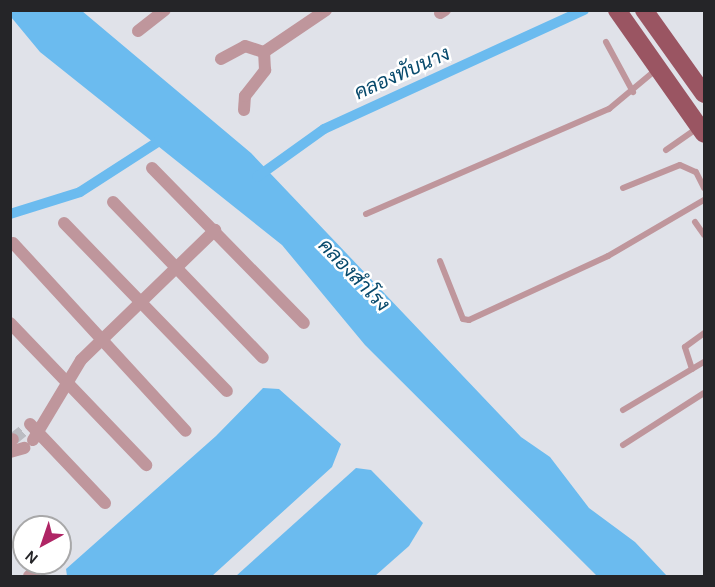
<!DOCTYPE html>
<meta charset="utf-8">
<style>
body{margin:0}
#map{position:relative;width:715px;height:587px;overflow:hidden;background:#e0e2e9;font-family:Karla,Sarabun,sans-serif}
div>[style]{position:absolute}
.water>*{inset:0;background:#6bbbef}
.canal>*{height:10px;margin:-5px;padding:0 5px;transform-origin:5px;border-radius:5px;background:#6bbbef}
.street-tunnel>*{height:12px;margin-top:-6px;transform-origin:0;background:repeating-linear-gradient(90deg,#bbbcc2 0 12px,transparent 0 18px)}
.lane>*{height:6px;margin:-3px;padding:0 3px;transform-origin:3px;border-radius:3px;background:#bf969c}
.street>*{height:12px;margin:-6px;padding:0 6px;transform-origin:6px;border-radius:6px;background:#bf969c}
.primary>*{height:18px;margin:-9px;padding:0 9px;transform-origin:9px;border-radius:9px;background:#9a5562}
span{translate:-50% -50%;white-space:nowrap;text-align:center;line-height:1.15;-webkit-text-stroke:5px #fff;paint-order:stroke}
.water-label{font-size:20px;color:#084a6c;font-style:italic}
.frame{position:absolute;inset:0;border:12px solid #252528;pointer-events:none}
.north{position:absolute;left:12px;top:515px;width:60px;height:60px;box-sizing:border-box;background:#fff;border:2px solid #a8a8a9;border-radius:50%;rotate:220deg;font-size:16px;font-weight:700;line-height:24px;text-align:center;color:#252528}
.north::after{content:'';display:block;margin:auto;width:21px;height:27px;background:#af2565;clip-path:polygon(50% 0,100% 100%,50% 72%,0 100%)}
</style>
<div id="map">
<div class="water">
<div style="clip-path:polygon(10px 11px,82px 11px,251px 153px,521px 437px,550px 457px,589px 508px,635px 542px,667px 576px,597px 576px,365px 345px,282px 245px,40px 52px,11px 17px)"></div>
<div style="clip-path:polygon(263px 388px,279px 389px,341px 444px,332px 467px,212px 576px,67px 576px,66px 569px,216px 436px)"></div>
<div style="clip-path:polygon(356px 468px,371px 470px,423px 523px,409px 546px,375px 576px,236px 576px)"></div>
</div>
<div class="canal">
<div style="left:257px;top:177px;width:82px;rotate:-35.6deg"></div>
<div style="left:324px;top:129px;width:286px;rotate:-24.6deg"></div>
<div style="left:10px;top:214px;width:73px;rotate:-17.4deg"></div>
<div style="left:80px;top:192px;width:103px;rotate:-32.8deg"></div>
</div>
<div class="street-tunnel">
<div style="left:13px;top:439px;width:13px;rotate:-39deg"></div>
</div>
<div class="lane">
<div style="left:606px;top:42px;width:57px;rotate:61.6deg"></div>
<div style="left:666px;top:150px;width:38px;rotate:-35deg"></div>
<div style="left:623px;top:188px;width:61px;rotate:-22deg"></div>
<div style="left:680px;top:165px;width:17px;rotate:24deg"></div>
<div style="left:696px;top:172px;width:18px;rotate:63deg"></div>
<div style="left:366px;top:214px;width:265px;rotate:-23.4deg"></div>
<div style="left:609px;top:109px;width:62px;rotate:-39.8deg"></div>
<div style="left:695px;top:222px;width:16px;rotate:55deg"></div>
<div style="left:440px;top:261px;width:62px;rotate:68.4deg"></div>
<div style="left:463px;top:319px;width:6px;rotate:9deg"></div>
<div style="left:469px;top:320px;width:153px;rotate:-24.7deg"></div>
<div style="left:608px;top:256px;width:111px;rotate:-30.3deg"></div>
<div style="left:692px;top:369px;width:23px;rotate:-108deg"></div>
<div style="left:685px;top:347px;width:24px;rotate:-36deg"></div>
<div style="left:623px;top:410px;width:94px;rotate:-30.7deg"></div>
<div style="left:623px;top:445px;width:96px;rotate:-32.7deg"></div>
</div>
<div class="street">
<div style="left:440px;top:13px;width:6px;rotate:-31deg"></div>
<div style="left:138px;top:31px;width:34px;rotate:-38deg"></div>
<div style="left:221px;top:59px;width:27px;rotate:-28deg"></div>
<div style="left:245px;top:46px;width:20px;rotate:18deg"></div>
<div style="left:264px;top:52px;width:75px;rotate:-34.1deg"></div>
<div style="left:244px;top:110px;width:14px;rotate:-86deg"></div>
<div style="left:245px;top:96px;width:33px;rotate:-52deg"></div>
<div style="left:265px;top:70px;width:18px;rotate:-93deg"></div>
<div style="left:152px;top:168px;width:217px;rotate:45.6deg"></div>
<div style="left:113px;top:202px;width:216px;rotate:46.1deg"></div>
<div style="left:64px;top:223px;width:234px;rotate:45.9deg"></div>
<div style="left:13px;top:243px;width:255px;rotate:47.4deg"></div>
<div style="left:10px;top:323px;width:197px;rotate:46.2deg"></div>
<div style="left:30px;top:424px;width:109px;rotate:46.5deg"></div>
<div style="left:33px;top:440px;width:93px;rotate:-59deg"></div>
<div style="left:81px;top:360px;width:187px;rotate:-44.1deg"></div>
<div style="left:10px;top:442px;width:4px;rotate:-45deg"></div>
<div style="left:10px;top:452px;width:15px;rotate:-16deg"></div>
<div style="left:29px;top:576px;width:8px;rotate:-40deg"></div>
</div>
<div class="primary">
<div style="left:617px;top:10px;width:151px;rotate:54.9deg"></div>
<div style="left:644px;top:10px;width:103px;rotate:54.5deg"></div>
</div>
<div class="water-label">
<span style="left:402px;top:73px;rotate:-24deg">คลองทับนาง</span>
<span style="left:354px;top:275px;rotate:46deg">คลองสำโรง</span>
</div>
<div class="frame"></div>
<div class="north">N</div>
</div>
